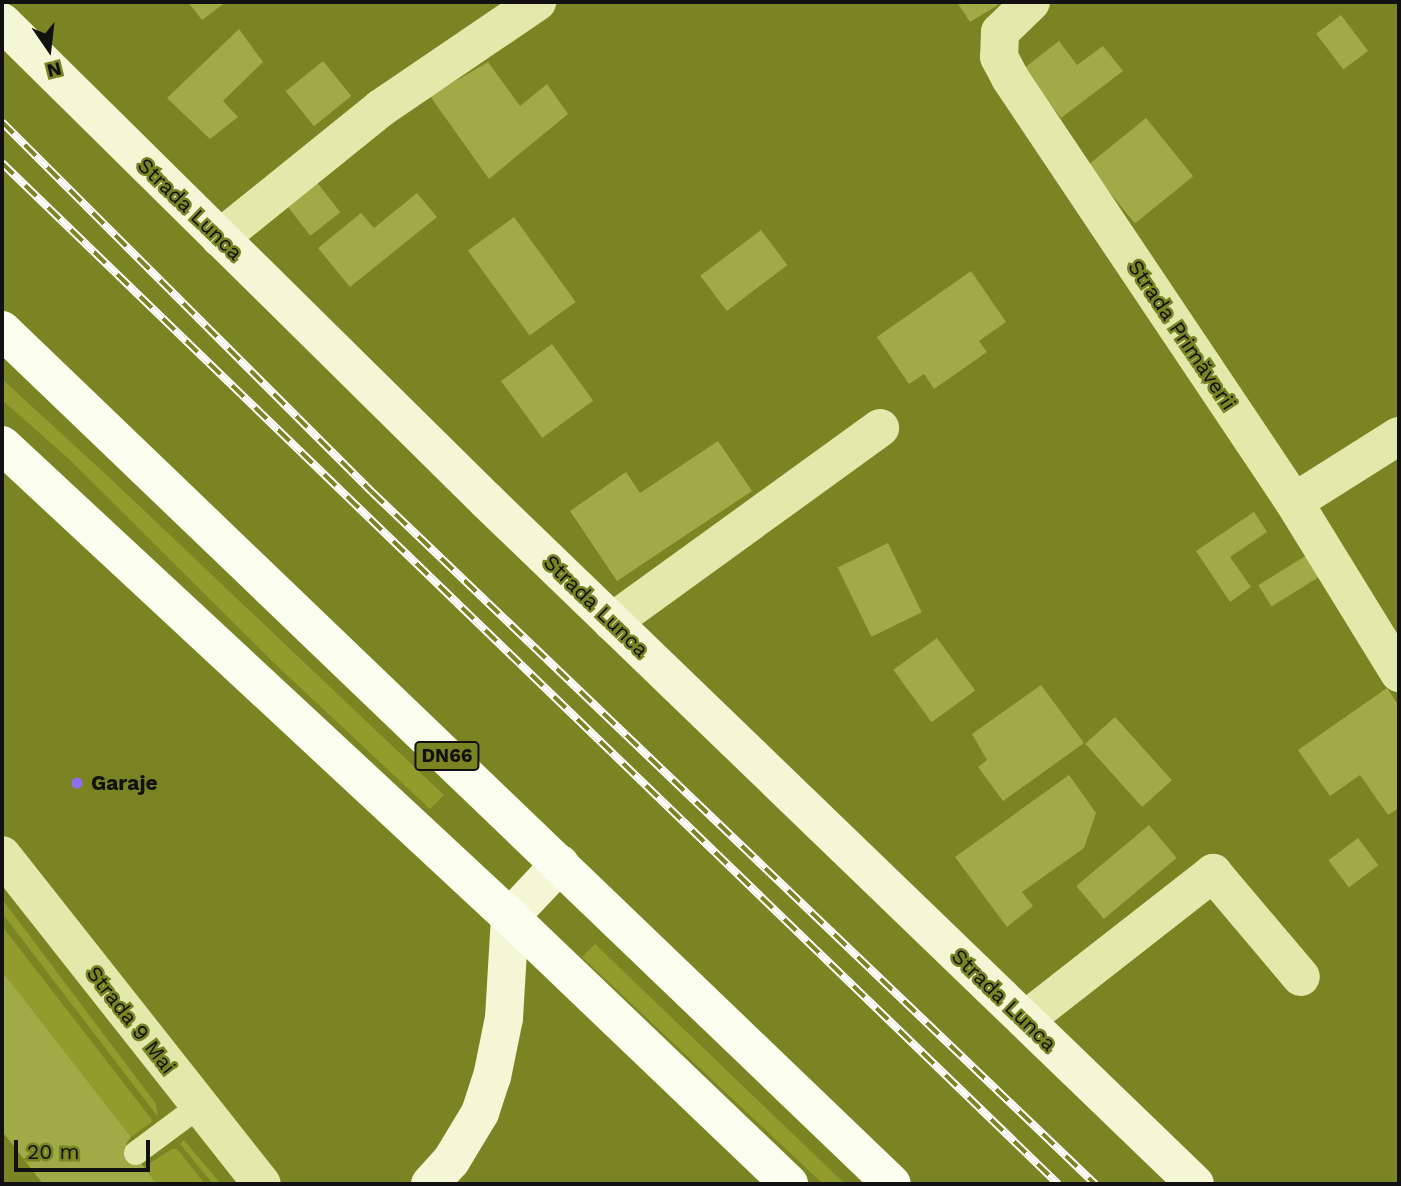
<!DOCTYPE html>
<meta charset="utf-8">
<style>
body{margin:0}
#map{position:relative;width:1401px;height:1186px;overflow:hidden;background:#7a8422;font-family:"Work Sans",sans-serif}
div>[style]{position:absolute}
.green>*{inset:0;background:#919c2d}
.building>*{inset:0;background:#a0aa46;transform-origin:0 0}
.lane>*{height:24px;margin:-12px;padding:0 12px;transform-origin:12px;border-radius:12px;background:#e3e8ab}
.street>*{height:38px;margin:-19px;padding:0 19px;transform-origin:19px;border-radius:19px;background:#e3e8ab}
.secondary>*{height:38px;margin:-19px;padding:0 19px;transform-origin:19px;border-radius:19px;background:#f3f7d6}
.primary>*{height:38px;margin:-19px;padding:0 19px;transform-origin:19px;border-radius:19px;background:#fbfeee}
.rail>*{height:8px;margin-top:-4px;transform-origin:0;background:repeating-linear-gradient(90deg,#7a8422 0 16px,#fff 0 32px);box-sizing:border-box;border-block:2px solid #fff}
.dots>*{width:19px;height:19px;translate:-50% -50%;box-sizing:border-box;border:4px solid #7a8422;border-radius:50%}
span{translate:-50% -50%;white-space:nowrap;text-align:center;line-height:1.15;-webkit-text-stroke:5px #7a8422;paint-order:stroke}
.shield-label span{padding:2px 5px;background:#7a8422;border:2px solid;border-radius:5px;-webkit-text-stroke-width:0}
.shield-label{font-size:19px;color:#111;font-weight:700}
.street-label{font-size:21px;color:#111}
.poi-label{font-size:21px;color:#111;font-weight:700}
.left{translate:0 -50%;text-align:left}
.frame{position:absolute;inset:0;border:4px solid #111;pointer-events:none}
.north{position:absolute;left:14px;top:14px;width:70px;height:70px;-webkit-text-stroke:5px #7a8422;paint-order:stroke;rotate:166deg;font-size:19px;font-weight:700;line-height:28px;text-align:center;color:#111}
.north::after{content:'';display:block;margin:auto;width:24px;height:32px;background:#111;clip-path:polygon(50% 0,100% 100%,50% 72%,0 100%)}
.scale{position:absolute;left:14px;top:1140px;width:136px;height:32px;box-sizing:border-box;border:4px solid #111;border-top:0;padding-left:9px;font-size:21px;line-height:24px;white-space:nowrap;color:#111;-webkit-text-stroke:5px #7a8422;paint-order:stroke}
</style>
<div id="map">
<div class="green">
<div style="clip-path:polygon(2px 379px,113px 481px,444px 795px,430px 809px,273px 662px,69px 459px,2px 400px)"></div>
<div style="clip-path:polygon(2px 899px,156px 1104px,158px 1117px,2px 913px)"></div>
<div style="clip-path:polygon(2px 926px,153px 1121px,131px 1137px,2px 971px)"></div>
<div style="clip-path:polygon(595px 944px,845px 1184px,823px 1184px,582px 957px)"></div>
<div style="clip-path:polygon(184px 1140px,221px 1184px,213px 1184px,180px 1144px)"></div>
<div style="clip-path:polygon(172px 1149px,177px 1149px,205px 1184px,157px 1184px,144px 1167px)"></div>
</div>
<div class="building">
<div style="clip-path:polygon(188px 2px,226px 2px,202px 20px)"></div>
<div style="clip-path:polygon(957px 2px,995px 2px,998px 5px,970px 22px)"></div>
<div style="left:1341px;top:15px;width:45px;height:31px;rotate:53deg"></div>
<div style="clip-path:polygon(239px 29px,263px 62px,223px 101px,238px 117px,210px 139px,167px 98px)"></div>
<div style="clip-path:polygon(1059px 41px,1077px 65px,1103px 46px,1123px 71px,1061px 118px,1023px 69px)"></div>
<div style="left:323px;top:61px;width:45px;height:48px;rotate:51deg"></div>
<div style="clip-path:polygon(488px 62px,520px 106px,547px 84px,568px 114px,489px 179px,430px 96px)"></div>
<div style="left:1146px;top:118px;width:75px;height:75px;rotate:51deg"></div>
<div style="left:312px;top:176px;width:46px;height:38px;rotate:52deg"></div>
<div style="clip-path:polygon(417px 193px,437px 217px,350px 287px,318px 248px,361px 213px,374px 228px)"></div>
<div style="left:514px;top:217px;width:105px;height:57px;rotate:54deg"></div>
<div style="left:761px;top:230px;width:44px;height:76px;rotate:53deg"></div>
<div style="clip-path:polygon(971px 271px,1006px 322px,979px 341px,987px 352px,934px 389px,924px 374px,909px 384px,877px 337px)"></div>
<div style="left:552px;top:344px;width:70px;height:63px;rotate:54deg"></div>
<div style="clip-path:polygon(718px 441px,752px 491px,617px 581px,570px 511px,626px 472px,640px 493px)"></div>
<div style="clip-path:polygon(1254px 512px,1267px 532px,1230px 557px,1251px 587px,1230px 602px,1196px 551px)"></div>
<div style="left:888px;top:543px;width:77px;height:56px;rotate:64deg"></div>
<div style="left:1310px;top:553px;width:25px;height:61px;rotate:58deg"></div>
<div style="left:937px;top:638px;width:65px;height:54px;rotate:54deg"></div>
<div style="clip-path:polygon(1041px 685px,1084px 743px,1003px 801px,978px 767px,987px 760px,972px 734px)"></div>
<div style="clip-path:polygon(1387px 688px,1399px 706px,1399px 808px,1388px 815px,1360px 775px,1330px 796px,1298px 750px)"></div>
<div style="left:1115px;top:717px;width:85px;height:40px;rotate:48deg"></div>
<div style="clip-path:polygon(1069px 775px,1096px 813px,1084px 848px,1022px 892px,1033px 906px,1007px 927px,955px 857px)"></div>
<div style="left:1149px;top:825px;width:43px;height:95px;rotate:50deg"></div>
<div style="left:1358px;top:838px;width:34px;height:37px;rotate:53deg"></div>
<div style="clip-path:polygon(2px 971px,131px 1137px,126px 1144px,157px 1184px,43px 1184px,2px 1131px)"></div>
</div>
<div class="lane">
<div style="left:136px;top:1153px;width:79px;rotate:-36.7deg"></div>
</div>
<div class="street">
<div style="left:1031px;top:2px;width:43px;rotate:135.9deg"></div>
<div style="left:1000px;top:32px;width:25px;rotate:92deg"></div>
<div style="left:999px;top:57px;width:24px;rotate:62deg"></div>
<div style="left:1010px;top:78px;width:510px;rotate:56.19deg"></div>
<div style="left:1294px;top:502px;width:201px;rotate:58.4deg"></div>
<div style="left:220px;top:238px;width:207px;rotate:-38.9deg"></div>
<div style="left:381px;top:108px;width:189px;rotate:-34.2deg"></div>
<div style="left:1294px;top:502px;width:124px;rotate:-32.2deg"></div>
<div style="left:612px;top:622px;width:331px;rotate:-35.9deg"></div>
<div style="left:2px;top:855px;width:419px;rotate:51.7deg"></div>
<div style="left:1025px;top:1020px;width:239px;rotate:-38deg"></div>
<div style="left:1213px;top:873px;width:136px;rotate:49.8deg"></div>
</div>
<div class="secondary">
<div style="left:2px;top:22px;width:680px;rotate:44.64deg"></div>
<div style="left:486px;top:500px;width:985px;rotate:43.97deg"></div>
<div style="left:430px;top:1184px;width:31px;rotate:-48deg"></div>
<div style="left:451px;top:1161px;width:56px;rotate:-58.9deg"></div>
<div style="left:480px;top:1113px;width:38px;rotate:-72deg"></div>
<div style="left:492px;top:1077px;width:60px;rotate:-78.5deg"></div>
<div style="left:504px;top:1018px;width:101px;rotate:-86.6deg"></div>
<div style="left:510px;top:917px;width:73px;rotate:-46.7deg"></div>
</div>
<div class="primary">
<div style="left:2px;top:330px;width:1233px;rotate:43.82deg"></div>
<div style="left:2px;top:445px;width:693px;rotate:42.9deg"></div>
<div style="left:510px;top:917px;width:386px;rotate:43.7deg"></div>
</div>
<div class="rail">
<div style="left:2px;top:122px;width:523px;rotate:45deg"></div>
<div style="left:372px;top:492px;width:1001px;rotate:43.74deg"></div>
<div style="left:2px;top:163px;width:1469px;rotate:44.03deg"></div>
</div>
<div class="dots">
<div style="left:77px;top:783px;background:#906ef4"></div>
</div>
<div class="shield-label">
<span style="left:447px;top:756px">DN66</span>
</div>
<div class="street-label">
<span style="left:190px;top:209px;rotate:44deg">Strada Lunca</span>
<span style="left:1182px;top:335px;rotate:56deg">Strada Primăverii</span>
<span style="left:596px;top:606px;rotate:44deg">Strada Lunca</span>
<span style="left:1004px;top:1000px;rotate:44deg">Strada Lunca</span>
<span style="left:131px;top:1020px;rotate:52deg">Strada 9 Mai</span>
</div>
<div class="poi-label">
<span class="left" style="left:91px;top:783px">Garaje</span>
</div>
<div class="frame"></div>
<div class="north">N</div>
<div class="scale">20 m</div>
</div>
